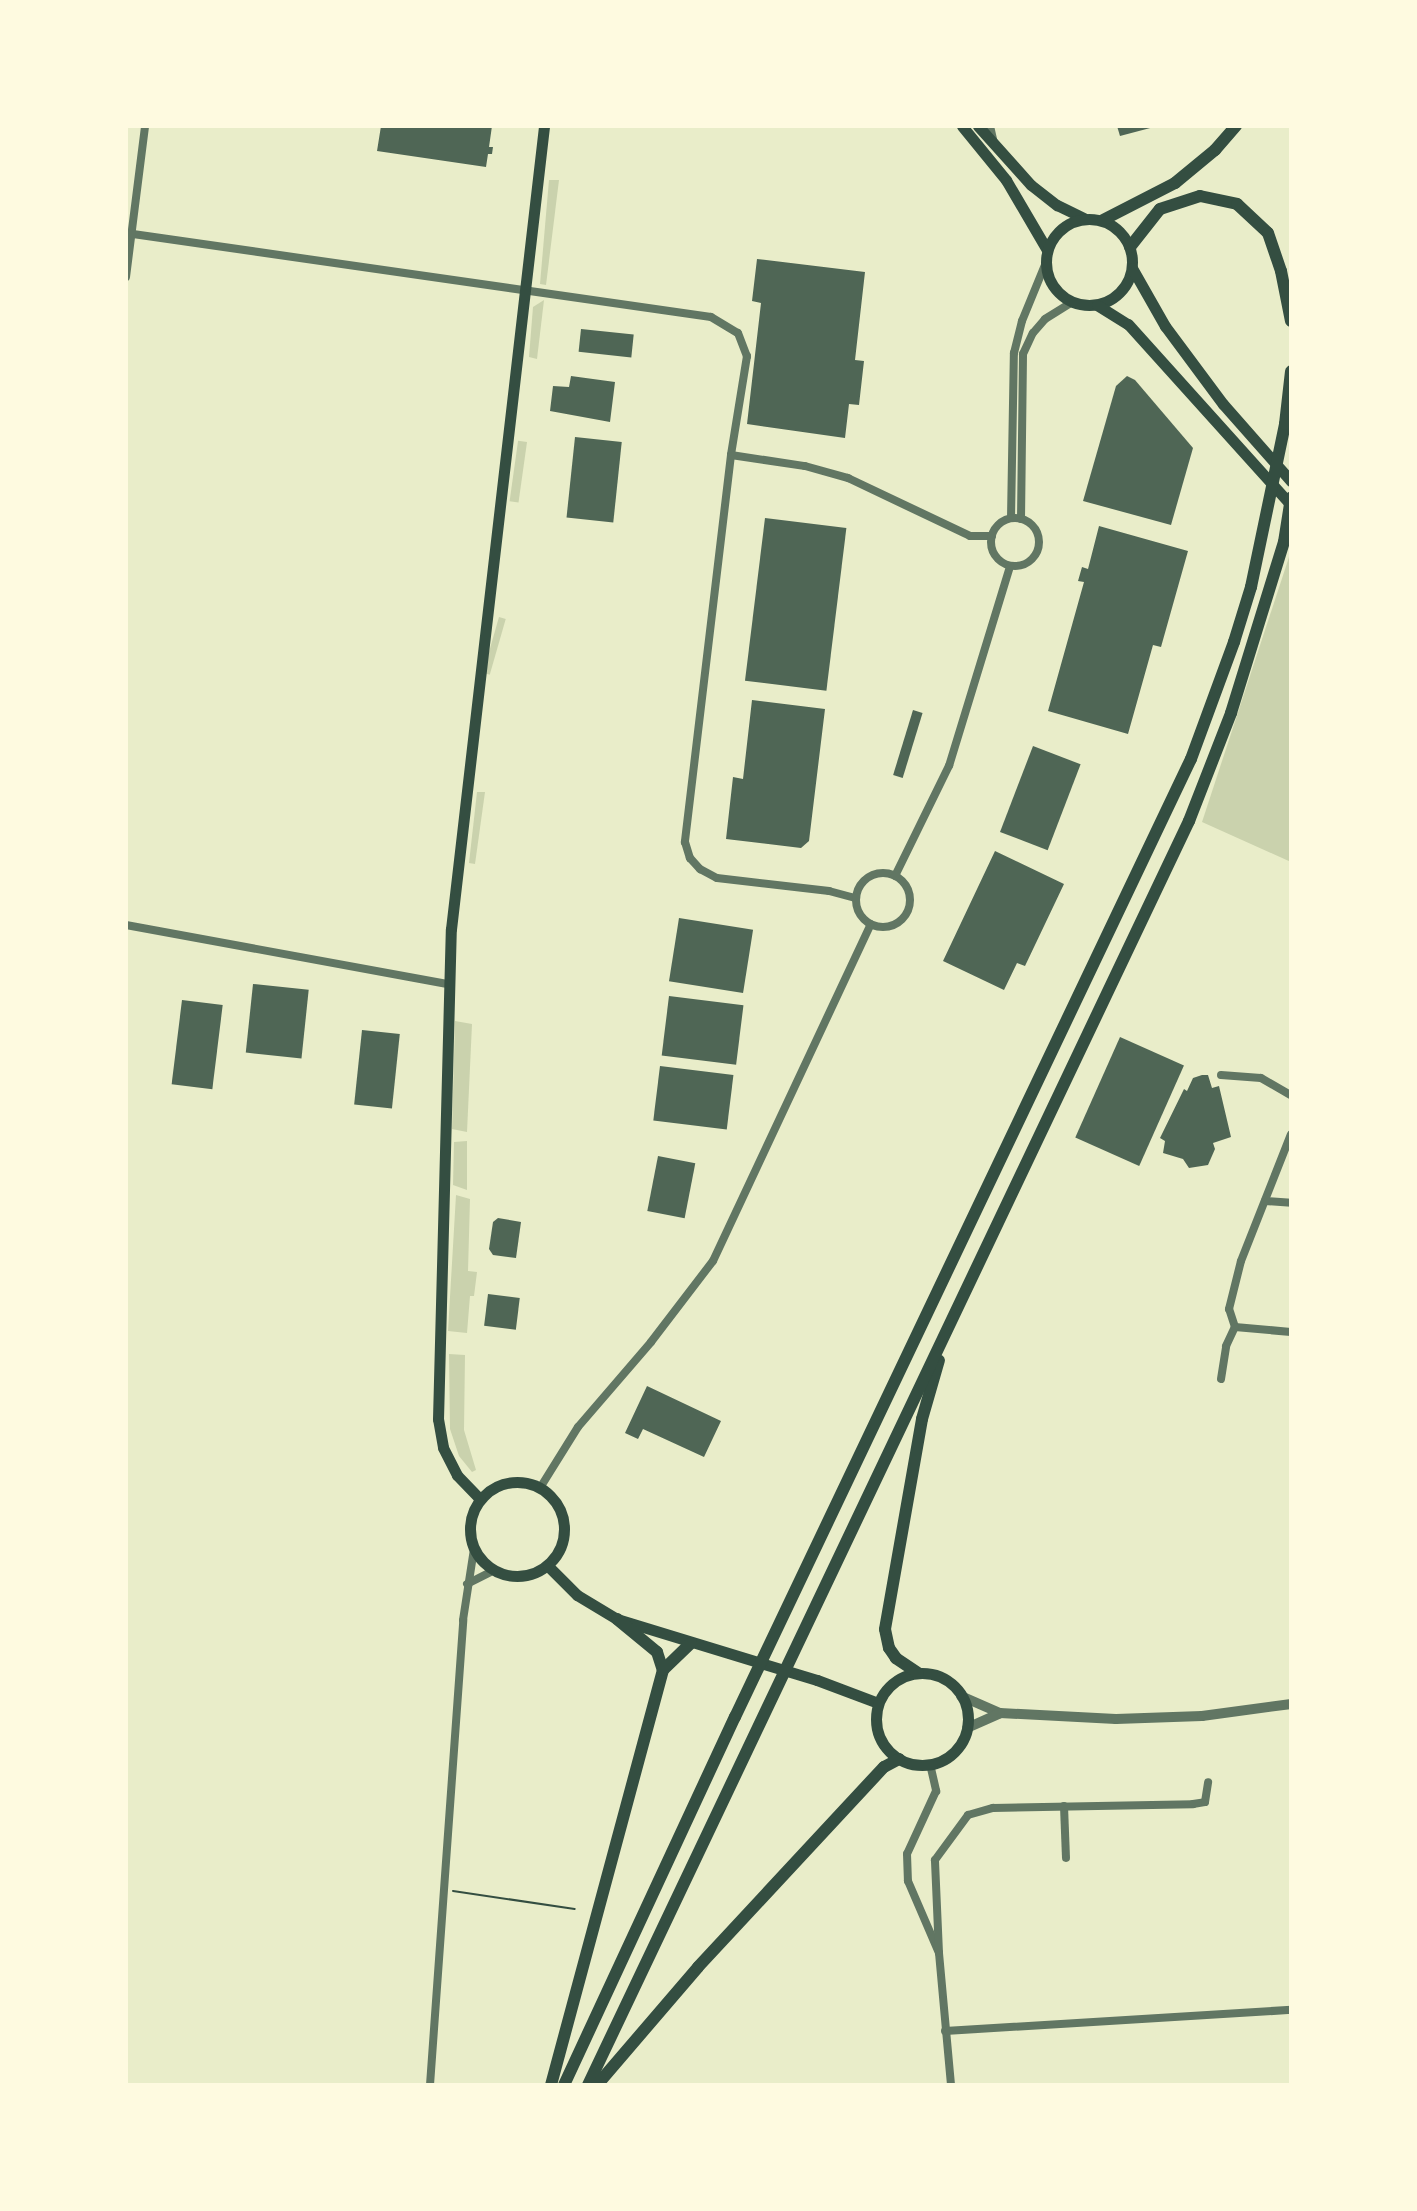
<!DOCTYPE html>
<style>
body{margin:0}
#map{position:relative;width:1417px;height:2211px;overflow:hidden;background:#e9edc9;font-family:"IBM Plex Serif",serif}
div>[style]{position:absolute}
.green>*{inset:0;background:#cad2ad;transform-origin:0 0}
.building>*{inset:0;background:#4f6655;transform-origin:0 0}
.path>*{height:2px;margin:-1px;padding:0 1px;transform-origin:1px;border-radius:1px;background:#344e41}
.minor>*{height:8px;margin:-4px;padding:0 4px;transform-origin:4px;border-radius:4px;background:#617663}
.minor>.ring{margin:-4px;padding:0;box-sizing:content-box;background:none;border:8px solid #617663;border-radius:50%}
.tertiary>*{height:10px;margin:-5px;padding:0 5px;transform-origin:5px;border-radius:5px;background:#617663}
.secondary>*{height:11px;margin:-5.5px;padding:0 5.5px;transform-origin:5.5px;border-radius:5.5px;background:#344e41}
.secondary>.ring{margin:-5.5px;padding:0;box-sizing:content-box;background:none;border:11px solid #344e41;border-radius:50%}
.primary>*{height:12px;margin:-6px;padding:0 6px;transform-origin:6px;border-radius:6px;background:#344e41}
span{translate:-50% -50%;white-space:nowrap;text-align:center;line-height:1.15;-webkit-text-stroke:8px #fefae0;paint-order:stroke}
.frame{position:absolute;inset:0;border:128px solid #fefae0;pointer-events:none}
</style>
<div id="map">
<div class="green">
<div style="clip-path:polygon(549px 180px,559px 180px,546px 285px,540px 284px)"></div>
<div style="clip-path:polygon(544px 300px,537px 359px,529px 357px,533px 307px)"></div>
<div style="left:527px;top:442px;width:61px;height:9px;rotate:98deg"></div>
<div style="clip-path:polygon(1291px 551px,1291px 862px,1202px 822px)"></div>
<div style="left:499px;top:617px;width:7px;height:58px;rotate:16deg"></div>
<div style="clip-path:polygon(477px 792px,485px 792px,475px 864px,469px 863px)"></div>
<div style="clip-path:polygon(455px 1021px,472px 1024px,467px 1132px,452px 1129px)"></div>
<div style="clip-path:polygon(467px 1141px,467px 1190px,453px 1185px,454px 1142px)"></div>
<div style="clip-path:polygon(456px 1195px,470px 1199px,468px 1271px,477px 1272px,474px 1296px,470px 1296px,467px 1333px,448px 1331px)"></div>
<div style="clip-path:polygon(449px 1354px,465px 1355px,464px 1430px,476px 1470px,472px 1472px,459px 1456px,450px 1429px)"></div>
</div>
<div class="building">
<div style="clip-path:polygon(381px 126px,492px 126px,489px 147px,493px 147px,492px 154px,488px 154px,486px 167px,377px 151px)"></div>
<div style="clip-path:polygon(1117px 126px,1154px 126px,1154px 127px,1120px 136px)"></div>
<div style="clip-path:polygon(757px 259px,865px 272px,855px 360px,864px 361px,859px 405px,849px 404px,845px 438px,747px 424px,761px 303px,752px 301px)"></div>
<div style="left:581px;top:329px;width:53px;height:23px;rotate:6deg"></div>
<div style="clip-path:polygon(571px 376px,615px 382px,610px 422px,550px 411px,553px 386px,569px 387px)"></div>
<div style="clip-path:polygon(1127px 376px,1135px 380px,1193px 448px,1171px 525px,1083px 501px,1116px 386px)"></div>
<div style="left:575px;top:437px;width:47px;height:81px;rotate:6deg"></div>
<div style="left:765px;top:518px;width:82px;height:164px;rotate:7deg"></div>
<div style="clip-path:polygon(1099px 526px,1188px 551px,1161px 647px,1153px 645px,1128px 734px,1048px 711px,1084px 582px,1078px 581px,1082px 567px,1088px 569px)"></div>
<div style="clip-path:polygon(752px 700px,825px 709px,809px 841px,801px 848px,726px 839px,733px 777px,743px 779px)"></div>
<div style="left:913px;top:710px;width:10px;height:68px;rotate:17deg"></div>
<div style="left:1033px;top:746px;width:51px;height:92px;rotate:21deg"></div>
<div style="clip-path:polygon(995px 851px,1064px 884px,1025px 966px,1017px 963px,1004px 990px,943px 961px)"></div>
<div style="left:679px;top:918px;width:75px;height:64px;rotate:9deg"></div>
<div style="left:253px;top:984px;width:56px;height:69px;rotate:6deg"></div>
<div style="left:669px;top:996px;width:75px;height:60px;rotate:7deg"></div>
<div style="left:182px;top:1000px;width:41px;height:85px;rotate:7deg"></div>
<div style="left:362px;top:1030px;width:38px;height:75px;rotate:6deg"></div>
<div style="left:1120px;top:1037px;width:70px;height:110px;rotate:24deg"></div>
<div style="left:660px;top:1066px;width:74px;height:55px;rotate:7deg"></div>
<div style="clip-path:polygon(1202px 1075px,1208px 1075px,1212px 1088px,1219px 1086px,1231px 1137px,1213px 1143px,1215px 1149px,1208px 1165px,1189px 1168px,1183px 1159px,1163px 1153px,1165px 1141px,1160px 1138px,1184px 1089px,1187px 1091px,1193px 1078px)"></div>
<div style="left:658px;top:1156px;width:38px;height:56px;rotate:11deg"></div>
<div style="clip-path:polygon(498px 1218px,521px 1222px,516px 1258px,493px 1255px,489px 1249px,493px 1222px)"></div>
<div style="left:488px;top:1294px;width:32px;height:32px;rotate:7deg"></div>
<div style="clip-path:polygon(647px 1386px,721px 1421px,704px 1457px,643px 1429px,638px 1439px,625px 1433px)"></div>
</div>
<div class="path">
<div style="left:453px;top:1891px;width:123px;rotate:8.4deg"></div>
</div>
<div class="minor">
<div style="left:990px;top:126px;width:17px;rotate:77deg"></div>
<div style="left:126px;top:233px;width:591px;rotate:8.17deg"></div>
<div style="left:711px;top:317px;width:31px;rotate:31deg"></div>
<div style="left:738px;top:333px;width:25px;rotate:69deg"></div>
<div style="left:747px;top:356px;width:100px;rotate:99.2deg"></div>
<div style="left:731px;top:455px;width:390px;rotate:96.8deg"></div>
<div style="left:685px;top:842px;width:17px;rotate:73deg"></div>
<div style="left:690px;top:858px;width:15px;rotate:48deg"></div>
<div style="left:700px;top:869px;width:19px;rotate:28deg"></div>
<div style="left:717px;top:878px;width:113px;rotate:6.6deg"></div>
<div style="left:829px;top:891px;width:28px;rotate:15deg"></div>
<div style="left:126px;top:277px;width:152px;rotate:-82.8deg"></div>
<div style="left:731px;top:455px;width:75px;rotate:8.5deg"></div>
<div style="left:805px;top:466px;width:45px;rotate:15.6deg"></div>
<div style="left:848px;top:478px;width:135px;rotate:25.4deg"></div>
<div style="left:970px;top:536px;width:22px"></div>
<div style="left:1011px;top:518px;width:165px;rotate:-89deg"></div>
<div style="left:1014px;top:353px;width:33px;rotate:-76deg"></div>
<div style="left:1022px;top:321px;width:61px;rotate:-67.7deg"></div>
<div class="ring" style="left:991px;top:518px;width:40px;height:40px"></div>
<div style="left:1021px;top:519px;width:165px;rotate:-89.3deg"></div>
<div style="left:1023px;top:354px;width:23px;rotate:-65deg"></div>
<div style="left:1033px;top:333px;width:18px;rotate:-49deg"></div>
<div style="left:1045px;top:319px;width:32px;rotate:-32deg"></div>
<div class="ring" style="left:856px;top:873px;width:46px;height:46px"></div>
<div style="left:895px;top:876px;width:123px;rotate:-63.9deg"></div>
<div style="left:949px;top:766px;width:209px;rotate:-73deg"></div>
<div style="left:126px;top:925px;width:328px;rotate:10.4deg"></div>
<div style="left:1221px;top:1075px;width:40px;rotate:4.3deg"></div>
<div style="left:1261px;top:1078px;width:34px;rotate:30deg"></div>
<div style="left:1265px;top:1201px;width:26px;rotate:4deg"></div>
<div style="left:1235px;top:1327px;width:19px;rotate:-108deg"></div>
<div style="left:1229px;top:1309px;width:49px;rotate:-76deg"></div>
<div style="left:1241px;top:1261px;width:136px;rotate:-68.5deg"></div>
<div style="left:1235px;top:1327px;width:56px;rotate:5.1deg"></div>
<div style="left:1221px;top:1379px;width:33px;rotate:-81deg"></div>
<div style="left:1226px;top:1346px;width:21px;rotate:-65deg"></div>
<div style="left:540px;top:1488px;width:72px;rotate:-58.1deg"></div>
<div style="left:578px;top:1427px;width:112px;rotate:-49.3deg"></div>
<div style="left:651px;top:1342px;width:102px;rotate:-52.6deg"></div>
<div style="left:713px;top:1261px;width:372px;rotate:-64.9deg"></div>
<div style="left:467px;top:1584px;width:29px;rotate:-27deg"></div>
<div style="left:930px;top:1764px;width:28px;rotate:77deg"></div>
<div style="left:936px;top:1791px;width:69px;rotate:114.7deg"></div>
<div style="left:907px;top:1854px;width:27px;rotate:88deg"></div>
<div style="left:908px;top:1881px;width:78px;rotate:66.7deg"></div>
<div style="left:939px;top:1953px;width:133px;rotate:84.8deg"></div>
<div style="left:1064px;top:1806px;width:52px;rotate:87.8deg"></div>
<div style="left:939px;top:1953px;width:93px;rotate:-92.5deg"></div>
<div style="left:935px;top:1860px;width:56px;rotate:-53.7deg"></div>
<div style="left:968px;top:1815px;width:26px;rotate:-16deg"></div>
<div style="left:993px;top:1808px;width:200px;rotate:-1.1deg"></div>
<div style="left:1193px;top:1804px;width:12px;rotate:-9deg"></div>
<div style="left:1205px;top:1802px;width:20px;rotate:-81deg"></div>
<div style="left:945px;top:2031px;width:347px;rotate:-3.5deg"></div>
<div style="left:430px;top:2085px;width:466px;rotate:-85.9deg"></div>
<div style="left:463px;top:1620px;width:72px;rotate:-81.2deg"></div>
</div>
<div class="tertiary">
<div style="left:961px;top:1696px;width:43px;rotate:23.6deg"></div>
<div style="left:1000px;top:1713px;width:116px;rotate:3deg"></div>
<div style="left:1116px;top:1719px;width:86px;rotate:-2deg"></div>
<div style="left:1202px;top:1716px;width:90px;rotate:-7.7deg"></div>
<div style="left:967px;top:1728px;width:36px;rotate:-24deg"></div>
</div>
<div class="secondary">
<div style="left:962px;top:126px;width:70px;rotate:50.8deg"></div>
<div style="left:1006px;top:180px;width:81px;rotate:59.6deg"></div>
<div style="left:978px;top:126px;width:79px;rotate:48.1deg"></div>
<div style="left:1031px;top:185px;width:33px;rotate:38deg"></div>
<div style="left:1057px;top:205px;width:30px;rotate:26deg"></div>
<div class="ring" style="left:1046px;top:219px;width:75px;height:75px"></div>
<div style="left:1132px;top:268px;width:67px;rotate:60.4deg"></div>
<div style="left:1165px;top:326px;width:97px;rotate:53.4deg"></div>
<div style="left:1223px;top:404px;width:103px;rotate:48.6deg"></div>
<div style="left:1097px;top:305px;width:36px;rotate:32deg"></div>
<div style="left:1128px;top:324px;width:244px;rotate:48deg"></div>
<div class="ring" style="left:470px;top:1482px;width:83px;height:83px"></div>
<div style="left:480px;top:1499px;width:33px;rotate:-134deg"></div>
<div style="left:457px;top:1475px;width:31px;rotate:-117deg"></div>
<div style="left:443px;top:1447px;width:28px;rotate:-100deg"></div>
<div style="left:438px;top:1419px;width:490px;rotate:-88.5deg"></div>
<div style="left:451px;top:929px;width:808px;rotate:-83.39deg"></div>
<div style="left:548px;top:1566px;width:41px;rotate:45deg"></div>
<div style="left:577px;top:1595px;width:47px;rotate:31deg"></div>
<div style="left:617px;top:1619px;width:209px;rotate:17deg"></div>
<div style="left:817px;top:1680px;width:65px;rotate:20.7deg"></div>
<div class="ring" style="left:876px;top:1673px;width:81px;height:81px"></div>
</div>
<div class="primary">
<div style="left:1103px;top:220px;width:81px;rotate:-27.2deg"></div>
<div style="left:1175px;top:183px;width:52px;rotate:-39.5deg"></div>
<div style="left:1215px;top:150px;width:32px;rotate:-49deg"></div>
<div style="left:1130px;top:247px;width:48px;rotate:-51.7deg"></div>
<div style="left:1160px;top:209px;width:42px;rotate:-18deg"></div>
<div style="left:1200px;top:196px;width:38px;rotate:12deg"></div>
<div style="left:1237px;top:204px;width:42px;rotate:43.1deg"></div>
<div style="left:1268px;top:233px;width:40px;rotate:71.1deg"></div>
<div style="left:1281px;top:271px;width:51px;rotate:78.7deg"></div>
<div style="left:617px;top:1619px;width:52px;rotate:39.5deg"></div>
<div style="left:657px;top:1652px;width:19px;rotate:72deg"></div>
<div style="left:918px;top:1673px;width:27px;rotate:-146deg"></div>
<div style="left:896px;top:1658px;width:12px;rotate:-125deg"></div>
<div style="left:889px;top:1648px;width:19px;rotate:-102deg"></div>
<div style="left:885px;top:1629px;width:213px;rotate:-80deg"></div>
<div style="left:922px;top:1419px;width:61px;rotate:-73.9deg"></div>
<div style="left:551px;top:2085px;width:430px;rotate:-74.9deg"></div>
<div style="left:663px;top:1670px;width:39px;rotate:-44deg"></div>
<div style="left:564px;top:2085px;width:406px;rotate:-65.1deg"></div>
<div style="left:735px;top:1717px;width:1061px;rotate:-64.55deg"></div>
<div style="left:1191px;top:759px;width:125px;rotate:-69.8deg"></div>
<div style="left:1234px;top:642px;width:58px;rotate:-72.8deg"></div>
<div style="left:1251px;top:587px;width:167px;rotate:-78.2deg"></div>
<div style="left:1285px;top:424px;width:53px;rotate:-83.5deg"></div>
<div style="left:588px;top:2085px;width:1400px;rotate:-64.57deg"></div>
<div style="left:1189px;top:821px;width:116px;rotate:-68.7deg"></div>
<div style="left:1231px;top:713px;width:179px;rotate:-72.8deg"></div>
<div style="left:1284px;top:542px;width:45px;rotate:-81deg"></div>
<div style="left:597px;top:2085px;width:155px;rotate:-49.4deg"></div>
<div style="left:698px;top:1967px;width:273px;rotate:-47.1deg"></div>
<div style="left:884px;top:1767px;width:17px;rotate:-28deg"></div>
</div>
<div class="frame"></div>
</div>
